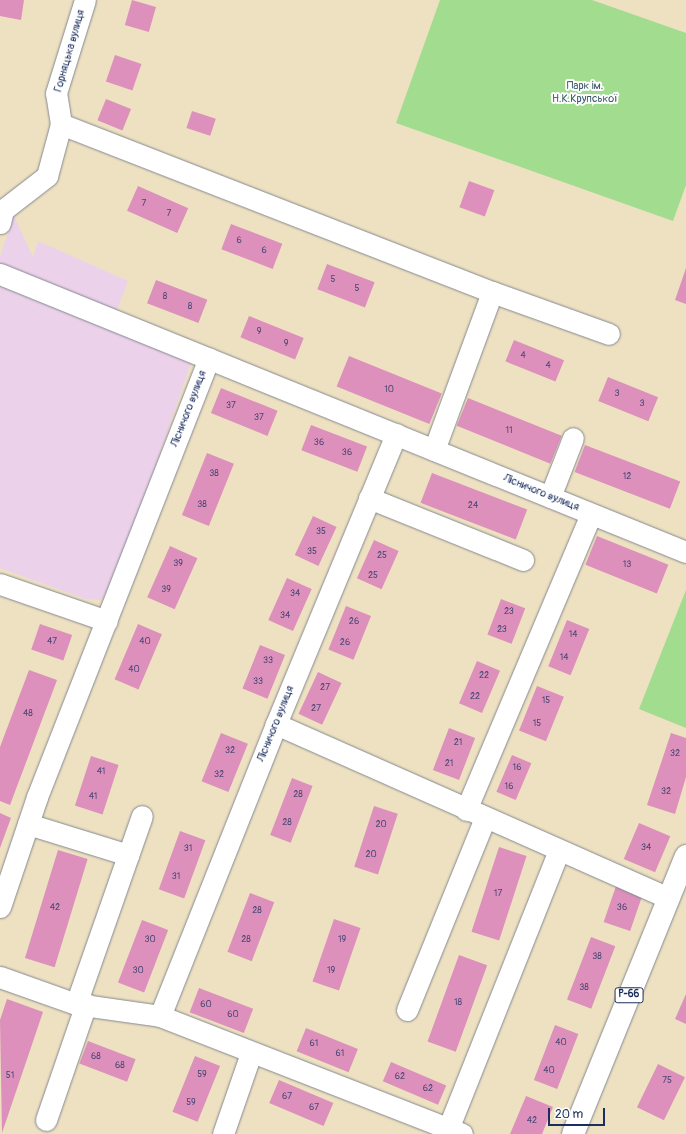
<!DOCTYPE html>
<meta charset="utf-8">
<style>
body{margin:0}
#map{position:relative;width:686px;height:1134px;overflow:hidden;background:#eee1c1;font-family:Pangolin,sans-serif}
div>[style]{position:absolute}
.built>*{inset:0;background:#ecd1ea}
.green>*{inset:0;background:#a1dc8f}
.building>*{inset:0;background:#dc90bb;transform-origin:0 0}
.roads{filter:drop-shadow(0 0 1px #848890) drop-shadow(0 0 1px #848890)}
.minor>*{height:21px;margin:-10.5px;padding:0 10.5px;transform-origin:10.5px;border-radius:10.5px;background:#fff}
.major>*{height:22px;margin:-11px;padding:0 11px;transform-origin:11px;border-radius:11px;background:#fff}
span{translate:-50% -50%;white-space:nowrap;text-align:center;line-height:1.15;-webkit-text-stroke:4px #fff;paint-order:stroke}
.number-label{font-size:9px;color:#4b4775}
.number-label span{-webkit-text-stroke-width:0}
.shield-label span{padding:1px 3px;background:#fff;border:1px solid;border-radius:3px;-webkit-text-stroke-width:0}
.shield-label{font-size:10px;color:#1b2f5e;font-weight:700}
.street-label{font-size:11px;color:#1b2f5e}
.park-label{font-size:11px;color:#3c5a6a}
.scale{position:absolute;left:548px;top:1108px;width:57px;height:18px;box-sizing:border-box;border:2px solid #1b2f5e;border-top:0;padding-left:5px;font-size:12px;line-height:14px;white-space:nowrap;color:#1b2f5e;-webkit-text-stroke:3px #fff;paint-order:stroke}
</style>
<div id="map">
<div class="built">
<div style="clip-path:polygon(14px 216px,33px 257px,38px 241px,128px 281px,110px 328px,191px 363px,114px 587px,100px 600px,85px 599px,0 568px,0 256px)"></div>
</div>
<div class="green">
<div style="clip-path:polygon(440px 0,592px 0,686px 33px,686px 185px,673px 221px,396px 123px)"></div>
<div style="clip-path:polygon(686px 590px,686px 728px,639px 709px)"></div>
</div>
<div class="building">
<div style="clip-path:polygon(0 0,24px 0,21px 20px,0 16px)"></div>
<div style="left:132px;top:0;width:25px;height:26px;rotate:16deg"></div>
<div style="left:115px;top:55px;width:28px;height:28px;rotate:19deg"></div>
<div style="left:106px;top:99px;width:27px;height:23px;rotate:22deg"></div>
<div style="left:192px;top:111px;width:25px;height:18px;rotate:18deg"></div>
<div style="left:469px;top:181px;width:27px;height:28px;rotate:20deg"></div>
<div style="left:138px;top:186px;width:55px;height:27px;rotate:24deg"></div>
<div style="left:231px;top:224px;width:55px;height:27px;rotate:21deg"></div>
<div style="left:327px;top:264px;width:51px;height:27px;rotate:21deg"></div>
<div style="clip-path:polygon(686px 268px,686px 304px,675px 300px)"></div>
<div style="left:156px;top:280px;width:55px;height:25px;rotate:21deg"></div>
<div style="left:249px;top:316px;width:59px;height:23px;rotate:22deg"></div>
<div style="left:514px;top:340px;width:54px;height:23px;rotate:22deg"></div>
<div style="left:349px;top:356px;width:100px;height:33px;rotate:22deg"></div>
<div style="left:608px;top:377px;width:54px;height:26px;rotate:22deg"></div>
<div style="left:221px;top:388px;width:61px;height:27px;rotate:22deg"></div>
<div style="left:468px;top:398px;width:101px;height:30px;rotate:22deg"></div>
<div style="left:311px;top:425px;width:60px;height:27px;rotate:21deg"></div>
<div style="left:585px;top:445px;width:102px;height:29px;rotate:21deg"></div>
<div style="left:207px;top:453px;width:29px;height:67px;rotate:22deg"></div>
<div style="left:432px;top:473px;width:102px;height:32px;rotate:21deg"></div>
<div style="left:313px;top:516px;width:26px;height:43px;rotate:25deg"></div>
<div style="left:597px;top:536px;width:77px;height:31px;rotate:22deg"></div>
<div style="left:374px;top:540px;width:27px;height:42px;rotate:24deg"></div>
<div style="left:170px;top:546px;width:30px;height:56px;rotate:24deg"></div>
<div style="left:287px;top:578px;width:27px;height:46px;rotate:24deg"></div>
<div style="left:501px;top:599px;width:26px;height:38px;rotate:21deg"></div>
<div style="left:346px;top:606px;width:27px;height:47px;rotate:22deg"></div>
<div style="left:567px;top:620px;width:24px;height:50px;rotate:22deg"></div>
<div style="left:40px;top:624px;width:34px;height:27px;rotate:19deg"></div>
<div style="left:138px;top:624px;width:26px;height:60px;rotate:23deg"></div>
<div style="left:260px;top:645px;width:27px;height:47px;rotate:22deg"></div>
<div style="left:477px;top:661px;width:25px;height:46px;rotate:23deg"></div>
<div style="clip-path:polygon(29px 670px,57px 680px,10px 805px,0 801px,0 747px)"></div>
<div style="left:318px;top:672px;width:26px;height:46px;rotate:25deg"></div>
<div style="left:537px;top:686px;width:29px;height:48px;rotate:22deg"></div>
<div style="left:449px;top:728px;width:28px;height:45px;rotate:21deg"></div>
<div style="left:221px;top:733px;width:29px;height:52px;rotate:22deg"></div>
<div style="clip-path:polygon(671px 733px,686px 738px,686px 777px,675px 814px,647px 805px)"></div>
<div style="left:512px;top:755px;width:21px;height:40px;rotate:23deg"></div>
<div style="left:91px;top:756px;width:29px;height:52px;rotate:18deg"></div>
<div style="left:292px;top:778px;width:22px;height:61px;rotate:21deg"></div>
<div style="left:374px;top:806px;width:25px;height:64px;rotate:18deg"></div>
<div style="clip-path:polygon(0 813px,11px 818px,0 848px)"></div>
<div style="left:639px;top:823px;width:34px;height:39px;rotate:23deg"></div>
<div style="left:180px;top:831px;width:27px;height:62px;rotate:20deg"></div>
<div style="left:499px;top:847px;width:29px;height:89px;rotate:18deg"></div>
<div style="left:58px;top:850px;width:31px;height:113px;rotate:17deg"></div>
<div style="left:616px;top:886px;width:28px;height:38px;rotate:19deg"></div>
<div style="left:250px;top:893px;width:26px;height:63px;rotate:21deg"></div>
<div style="left:334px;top:919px;width:28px;height:66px;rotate:19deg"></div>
<div style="left:142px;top:920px;width:28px;height:67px;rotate:21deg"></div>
<div style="left:591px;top:937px;width:26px;height:67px;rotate:21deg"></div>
<div style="left:459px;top:955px;width:30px;height:92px;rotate:20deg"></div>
<div style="left:199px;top:988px;width:58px;height:26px;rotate:21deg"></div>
<div style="clip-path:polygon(686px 994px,686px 1024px,675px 1019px)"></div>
<div style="clip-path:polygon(7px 999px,43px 1012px,2px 1133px,0 1020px)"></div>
<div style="left:555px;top:1025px;width:25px;height:59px;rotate:21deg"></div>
<div style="left:306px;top:1028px;width:56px;height:25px;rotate:22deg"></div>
<div style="left:88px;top:1041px;width:51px;height:24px;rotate:21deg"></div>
<div style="left:195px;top:1056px;width:27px;height:60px;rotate:22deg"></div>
<div style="left:391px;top:1062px;width:60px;height:21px;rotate:23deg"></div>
<div style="left:658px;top:1064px;width:30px;height:48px;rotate:26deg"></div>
<div style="left:279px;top:1080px;width:59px;height:25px;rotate:23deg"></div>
<div style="clip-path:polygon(526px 1096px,553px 1107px,542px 1134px,510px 1134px)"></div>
</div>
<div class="roads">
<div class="minor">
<div style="left:61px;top:124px;width:463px;rotate:21.3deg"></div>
<div style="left:492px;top:292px;width:124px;rotate:19.7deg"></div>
<div style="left:0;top:223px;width:13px;rotate:-77deg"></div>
<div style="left:3px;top:210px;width:56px;rotate:-37.7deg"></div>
<div style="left:47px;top:176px;width:54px;rotate:-74.9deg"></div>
<div style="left:61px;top:124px;width:31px;rotate:-99deg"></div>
<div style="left:56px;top:93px;width:97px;rotate:-72.7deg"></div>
<div style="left:0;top:274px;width:740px;rotate:22.06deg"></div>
<div style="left:434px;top:450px;width:168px;rotate:-69.8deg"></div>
<div style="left:550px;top:497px;width:63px;rotate:-68.7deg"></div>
<div style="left:369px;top:498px;width:166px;rotate:21.9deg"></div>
<div style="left:0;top:584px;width:113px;rotate:19.1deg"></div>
<div style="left:276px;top:724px;width:429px;rotate:23.9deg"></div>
<div style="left:466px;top:810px;width:321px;rotate:-67.1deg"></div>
<div style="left:28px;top:824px;width:105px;rotate:17.2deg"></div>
<div style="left:0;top:907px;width:116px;rotate:-71.4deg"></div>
<div style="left:37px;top:797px;width:471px;rotate:-68.6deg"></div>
<div style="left:0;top:977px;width:81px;rotate:19.6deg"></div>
<div style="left:76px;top:1004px;width:85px;rotate:8.1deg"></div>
<div style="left:160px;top:1016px;width:324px;rotate:21.3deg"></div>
<div style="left:76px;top:1004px;width:199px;rotate:-70.7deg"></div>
<div style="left:407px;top:1010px;width:207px;rotate:-67.9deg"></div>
<div style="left:160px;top:1016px;width:314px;rotate:-68.3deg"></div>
<div style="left:276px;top:724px;width:314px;rotate:-67.5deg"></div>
<div style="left:46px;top:1120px;width:123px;rotate:-71deg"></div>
<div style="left:448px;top:1129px;width:300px;rotate:-68.3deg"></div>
<div style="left:223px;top:1134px;width:86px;rotate:-70.9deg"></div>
</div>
<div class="major">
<div style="left:573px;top:1134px;width:300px;rotate:-67.9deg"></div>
</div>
</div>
<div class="number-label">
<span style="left:144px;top:204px">7</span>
<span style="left:169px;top:214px">7</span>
<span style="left:239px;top:241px">6</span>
<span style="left:264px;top:251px">6</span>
<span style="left:333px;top:280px">5</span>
<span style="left:357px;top:289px">5</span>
<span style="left:165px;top:297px">8</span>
<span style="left:190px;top:307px">8</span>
<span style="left:259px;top:332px">9</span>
<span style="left:286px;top:344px">9</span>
<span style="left:523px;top:356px">4</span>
<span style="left:548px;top:366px">4</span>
<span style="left:389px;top:390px">10</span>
<span style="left:617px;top:394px">3</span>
<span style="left:642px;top:404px">3</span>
<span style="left:231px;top:406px">37</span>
<span style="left:259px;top:418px">37</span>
<span style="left:509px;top:431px">11</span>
<span style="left:319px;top:443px">36</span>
<span style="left:347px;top:453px">36</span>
<span style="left:214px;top:474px">38</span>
<span style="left:627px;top:477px">12</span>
<span style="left:202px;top:505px">38</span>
<span style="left:473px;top:506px">24</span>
<span style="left:321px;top:532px">35</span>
<span style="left:312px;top:552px">35</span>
<span style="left:382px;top:556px">25</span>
<span style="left:178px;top:564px">39</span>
<span style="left:627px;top:565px">13</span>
<span style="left:373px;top:576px">25</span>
<span style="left:166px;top:590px">39</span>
<span style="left:295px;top:594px">34</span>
<span style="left:509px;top:612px">23</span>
<span style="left:285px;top:616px">34</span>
<span style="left:354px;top:622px">26</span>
<span style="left:502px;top:630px">23</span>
<span style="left:573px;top:635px">14</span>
<span style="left:52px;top:642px">47</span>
<span style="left:145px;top:642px">40</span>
<span style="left:345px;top:643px">26</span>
<span style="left:564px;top:658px">14</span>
<span style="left:268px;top:661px">33</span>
<span style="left:134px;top:670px">40</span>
<span style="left:484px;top:676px">22</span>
<span style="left:258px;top:682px">33</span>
<span style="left:325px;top:688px">27</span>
<span style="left:475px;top:697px">22</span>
<span style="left:546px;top:701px">15</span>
<span style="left:316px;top:709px">27</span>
<span style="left:28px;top:714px">48</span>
<span style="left:537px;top:724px">15</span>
<span style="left:458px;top:743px">21</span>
<span style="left:230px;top:751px">32</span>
<span style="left:675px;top:754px">32</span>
<span style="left:449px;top:764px">21</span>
<span style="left:517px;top:768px">16</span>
<span style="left:101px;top:772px">41</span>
<span style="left:219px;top:775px">32</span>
<span style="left:509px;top:787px">16</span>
<span style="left:666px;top:792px">32</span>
<span style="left:298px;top:795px">28</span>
<span style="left:93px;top:797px">41</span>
<span style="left:287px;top:823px">28</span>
<span style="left:381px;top:825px">20</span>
<span style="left:646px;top:848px">34</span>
<span style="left:188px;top:849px">31</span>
<span style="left:371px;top:855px">20</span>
<span style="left:176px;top:877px">31</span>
<span style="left:498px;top:894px">17</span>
<span style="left:55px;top:908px">42</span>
<span style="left:622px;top:908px">36</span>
<span style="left:257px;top:911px">28</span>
<span style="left:150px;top:940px">30</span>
<span style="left:246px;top:940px">28</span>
<span style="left:342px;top:940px">19</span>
<span style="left:597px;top:957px">38</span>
<span style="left:138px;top:971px">30</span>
<span style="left:331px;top:971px">19</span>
<span style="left:584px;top:988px">38</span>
<span style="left:458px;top:1003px">18</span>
<span style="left:206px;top:1005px">60</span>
<span style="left:233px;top:1015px">60</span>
<span style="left:561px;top:1043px">40</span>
<span style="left:314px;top:1044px">61</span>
<span style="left:340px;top:1054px">61</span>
<span style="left:96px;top:1057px">68</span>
<span style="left:120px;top:1066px">68</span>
<span style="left:549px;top:1071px">40</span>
<span style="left:202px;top:1075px">59</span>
<span style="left:10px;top:1076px">51</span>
<span style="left:400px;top:1077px">62</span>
<span style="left:667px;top:1081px">75</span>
<span style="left:428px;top:1089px">62</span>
<span style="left:287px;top:1097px">67</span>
<span style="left:191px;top:1103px">59</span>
<span style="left:314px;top:1108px">67</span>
<span style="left:532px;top:1121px">42</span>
</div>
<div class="shield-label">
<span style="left:629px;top:995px">Р-66</span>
</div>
<div class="street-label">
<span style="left:70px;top:51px;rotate:-74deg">Горняцька вулиця</span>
<span style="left:189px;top:409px;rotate:-69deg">Лісничого вулиця</span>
<span style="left:541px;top:493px;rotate:22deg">Лісничого вулиця</span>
<span style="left:276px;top:724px;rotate:-68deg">Лісничого вулиця</span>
</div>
<div class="park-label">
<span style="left:585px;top:93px">Парк ім.<br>Н.К.Крупської</span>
</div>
<div class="scale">20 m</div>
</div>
